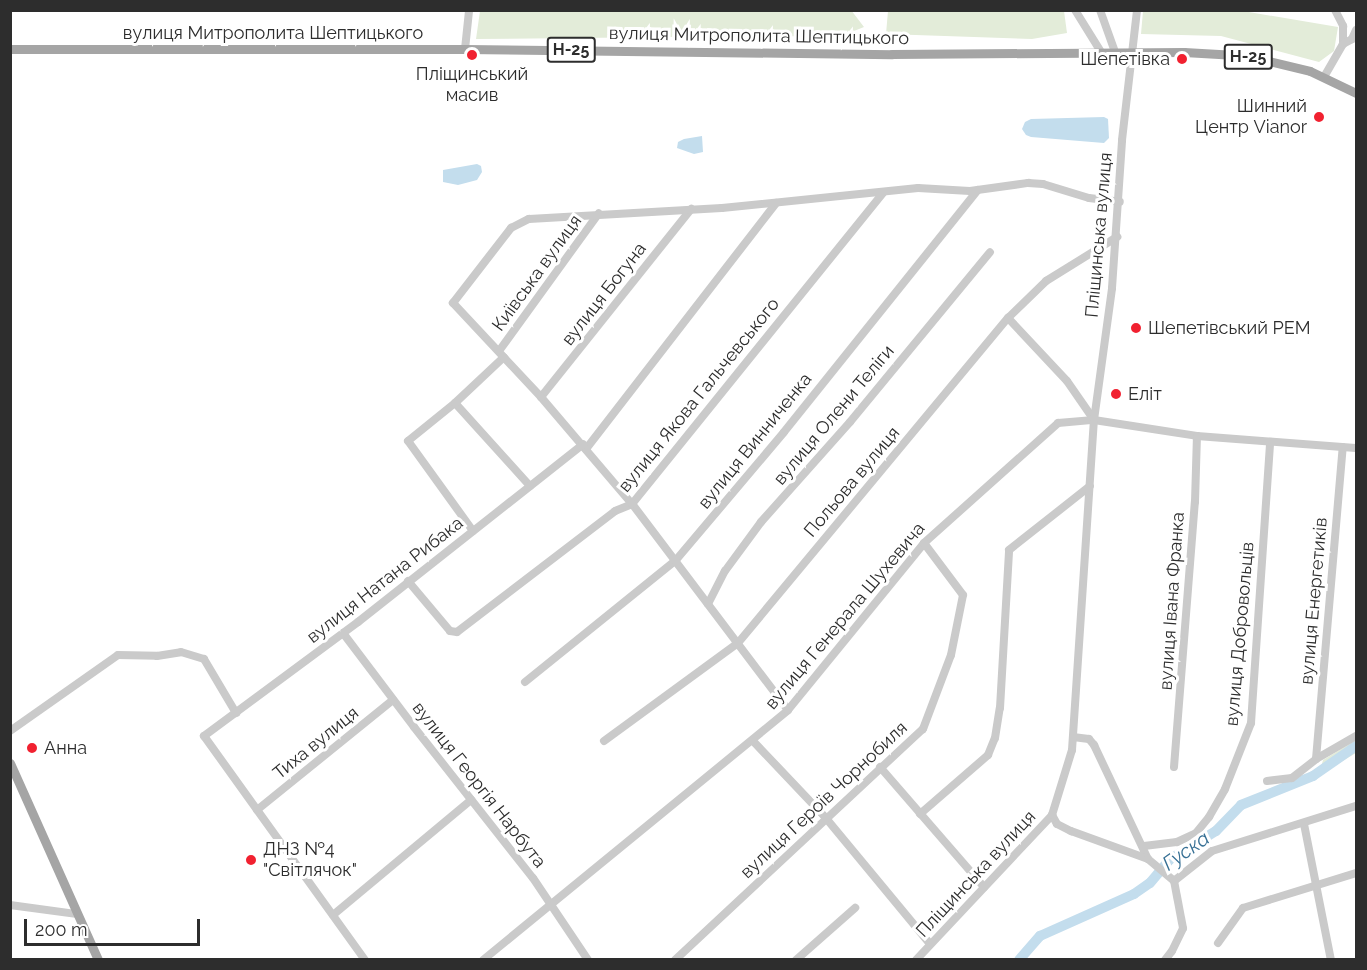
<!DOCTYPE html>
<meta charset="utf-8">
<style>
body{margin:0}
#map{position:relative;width:1367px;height:970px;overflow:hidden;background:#fff;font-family:Raleway,sans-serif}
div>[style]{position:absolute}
.green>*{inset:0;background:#e3ecd9}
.water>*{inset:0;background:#c3dded}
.river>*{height:10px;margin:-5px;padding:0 5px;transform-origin:5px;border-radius:5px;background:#c3dded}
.minor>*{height:8px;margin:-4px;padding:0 4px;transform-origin:4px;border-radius:4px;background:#cacaca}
.major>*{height:9px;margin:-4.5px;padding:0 4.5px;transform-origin:4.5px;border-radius:4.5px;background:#a5a5a5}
.dots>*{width:16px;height:16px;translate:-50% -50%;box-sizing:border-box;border:3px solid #fff;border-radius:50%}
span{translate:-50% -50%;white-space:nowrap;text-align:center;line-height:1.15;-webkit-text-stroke:6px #fff;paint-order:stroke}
.shield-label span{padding:2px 4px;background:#fff;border:2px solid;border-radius:4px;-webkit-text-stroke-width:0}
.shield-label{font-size:16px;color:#2d2d2d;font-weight:700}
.street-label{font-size:18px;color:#2d2d2d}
.poi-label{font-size:18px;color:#2d2d2d}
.right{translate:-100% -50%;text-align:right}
.left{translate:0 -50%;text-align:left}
.water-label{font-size:20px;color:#356f94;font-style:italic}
.frame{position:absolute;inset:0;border:12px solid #2d2d2d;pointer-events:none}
.scale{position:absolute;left:24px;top:919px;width:176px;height:27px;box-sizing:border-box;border:3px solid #2d2d2d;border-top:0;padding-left:8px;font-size:18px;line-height:21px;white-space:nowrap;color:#2d2d2d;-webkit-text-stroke:4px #fff;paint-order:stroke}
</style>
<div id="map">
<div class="green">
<div style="clip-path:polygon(480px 11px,851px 10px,864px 27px,839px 37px,776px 36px,476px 39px)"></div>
<div style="clip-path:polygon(888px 11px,1064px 11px,1067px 33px,1032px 39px,886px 34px)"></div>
<div style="clip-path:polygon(1143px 11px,1243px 11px,1338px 27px,1334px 51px,1319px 62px,1221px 36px,1141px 34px)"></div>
<div style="clip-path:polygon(1356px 740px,1356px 753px,1319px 775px,1323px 760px)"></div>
</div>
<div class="water">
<div style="clip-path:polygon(1104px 117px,1108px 119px,1109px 138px,1104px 143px,1031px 137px,1026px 135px,1022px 129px,1025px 122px,1031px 119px)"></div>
<div style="clip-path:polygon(702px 136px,703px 152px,694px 154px,677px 148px,678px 142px,684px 139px)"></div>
<div style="clip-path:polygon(477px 164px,481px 166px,482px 172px,477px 180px,458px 185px,443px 182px,443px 170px)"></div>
</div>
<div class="river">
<div style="left:1019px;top:960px;width:32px;rotate:-49deg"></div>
<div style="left:1040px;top:936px;width:103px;rotate:-24.1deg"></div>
<div style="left:1134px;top:894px;width:19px;rotate:-35deg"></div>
<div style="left:1150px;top:883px;width:30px;rotate:-50deg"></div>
<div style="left:1169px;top:860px;width:55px;rotate:-31.7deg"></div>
<div style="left:1216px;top:831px;width:36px;rotate:-46deg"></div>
<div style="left:1241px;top:805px;width:78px;rotate:-21.9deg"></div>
<div style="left:1313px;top:776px;width:52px;rotate:-34.9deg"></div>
</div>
<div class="minor">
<div style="left:1075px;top:10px;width:49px;rotate:58.2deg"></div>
<div style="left:1100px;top:10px;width:45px;rotate:70.3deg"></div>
<div style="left:1335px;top:10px;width:18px;rotate:63deg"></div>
<div style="left:1343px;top:26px;width:18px;rotate:90deg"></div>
<div style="left:465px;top:49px;width:39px;rotate:-84deg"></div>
<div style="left:1324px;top:77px;width:38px;rotate:-60deg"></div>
<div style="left:1343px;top:44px;width:10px;rotate:-29deg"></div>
<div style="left:1352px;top:39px;width:10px;rotate:-66deg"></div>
<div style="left:1008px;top:318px;width:86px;rotate:46.9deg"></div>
<div style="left:1067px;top:381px;width:47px;rotate:55.3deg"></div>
<div style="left:499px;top:351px;width:170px;rotate:-54.1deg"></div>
<div style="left:541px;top:397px;width:241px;rotate:-51.4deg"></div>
<div style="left:455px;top:403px;width:112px;rotate:47.9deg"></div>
<div style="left:586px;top:449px;width:311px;rotate:-52.3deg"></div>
<div style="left:473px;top:531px;width:111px;rotate:-125.8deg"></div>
<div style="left:408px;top:441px;width:60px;rotate:-39deg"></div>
<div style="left:455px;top:403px;width:67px;rotate:-43.2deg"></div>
<div style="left:408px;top:581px;width:65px;rotate:50deg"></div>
<div style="left:450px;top:631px;width:7px;rotate:8deg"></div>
<div style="left:457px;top:632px;width:199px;rotate:-37.4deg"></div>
<div style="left:615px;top:511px;width:18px;rotate:-22deg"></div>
<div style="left:632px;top:504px;width:400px;rotate:-51.1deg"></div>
<div style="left:708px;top:604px;width:37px;rotate:-63deg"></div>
<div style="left:725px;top:571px;width:61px;rotate:-53.7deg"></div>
<div style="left:761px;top:522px;width:134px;rotate:-48.3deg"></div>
<div style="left:850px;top:422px;width:220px;rotate:-50.5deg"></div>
<div style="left:343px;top:633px;width:118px;rotate:52.9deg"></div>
<div style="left:414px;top:727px;width:192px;rotate:51.8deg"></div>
<div style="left:533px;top:878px;width:99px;rotate:56.1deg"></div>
<div style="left:525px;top:682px;width:194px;rotate:-38.9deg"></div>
<div style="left:676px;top:560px;width:167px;rotate:-49.8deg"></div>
<div style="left:784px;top:432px;width:310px;rotate:-51.3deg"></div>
<div style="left:788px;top:710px;width:258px;rotate:-127.1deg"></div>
<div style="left:632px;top:504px;width:140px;rotate:-130.4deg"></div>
<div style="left:541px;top:397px;width:129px;rotate:-133.1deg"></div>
<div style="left:453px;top:303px;width:95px;rotate:-52.3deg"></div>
<div style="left:511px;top:228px;width:20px;rotate:-27deg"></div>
<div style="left:529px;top:219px;width:193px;rotate:-3.3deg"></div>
<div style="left:722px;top:208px;width:197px;rotate:-5.8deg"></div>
<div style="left:918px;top:188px;width:52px;rotate:3.3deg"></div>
<div style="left:970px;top:191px;width:59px;rotate:-7.9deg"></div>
<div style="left:1028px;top:183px;width:15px;rotate:4deg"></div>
<div style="left:1043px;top:184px;width:48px;rotate:16.9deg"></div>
<div style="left:1089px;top:198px;width:31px;rotate:7deg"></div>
<div style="left:10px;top:731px;width:132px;rotate:-35.1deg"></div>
<div style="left:118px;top:655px;width:39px;rotate:1deg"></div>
<div style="left:157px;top:656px;width:24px;rotate:-9deg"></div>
<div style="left:181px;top:652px;width:24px;rotate:17deg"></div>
<div style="left:204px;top:659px;width:63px;rotate:59.3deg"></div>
<div style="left:1073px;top:737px;width:16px;rotate:7deg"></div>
<div style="left:1089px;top:739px;width:8px;rotate:50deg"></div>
<div style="left:1094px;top:745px;width:126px;rotate:64.7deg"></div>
<div style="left:604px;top:741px;width:166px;rotate:-36.2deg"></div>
<div style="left:738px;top:643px;width:423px;rotate:-50.3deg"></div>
<div style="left:1008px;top:318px;width:53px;rotate:-44.2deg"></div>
<div style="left:1046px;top:281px;width:84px;rotate:-31.8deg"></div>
<div style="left:753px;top:741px;width:105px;rotate:46.5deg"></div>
<div style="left:825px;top:817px;width:165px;rotate:50.4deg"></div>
<div style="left:1316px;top:759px;width:313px;rotate:-85.1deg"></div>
<div style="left:880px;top:767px;width:159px;rotate:49.1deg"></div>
<div style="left:1174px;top:767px;width:266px;rotate:-85.5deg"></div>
<div style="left:1195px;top:502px;width:66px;rotate:-88.3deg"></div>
<div style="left:1267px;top:781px;width:25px;rotate:-7deg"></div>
<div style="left:1292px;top:778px;width:31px;rotate:-38deg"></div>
<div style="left:1316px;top:759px;width:46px;rotate:-29.9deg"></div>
<div style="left:257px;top:810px;width:175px;rotate:-39deg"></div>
<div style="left:920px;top:814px;width:90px;rotate:-40.9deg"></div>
<div style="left:988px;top:755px;width:18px;rotate:-68deg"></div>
<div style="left:995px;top:738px;width:30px;rotate:-81deg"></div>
<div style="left:1000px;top:708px;width:158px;rotate:-86.7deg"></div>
<div style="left:1009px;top:550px;width:103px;rotate:-38.3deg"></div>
<div style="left:1052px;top:815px;width:10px;rotate:61deg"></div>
<div style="left:1057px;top:824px;width:16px;rotate:27deg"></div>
<div style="left:1071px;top:831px;width:82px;rotate:20deg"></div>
<div style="left:1148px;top:859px;width:34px;rotate:40deg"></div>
<div style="left:1304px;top:824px;width:139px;rotate:78.8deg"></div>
<div style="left:1144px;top:846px;width:33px;rotate:-7deg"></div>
<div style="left:1177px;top:842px;width:21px;rotate:-25deg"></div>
<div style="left:1196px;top:833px;width:21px;rotate:-51deg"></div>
<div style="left:1209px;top:817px;width:32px;rotate:-60deg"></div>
<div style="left:1225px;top:789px;width:71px;rotate:-68.5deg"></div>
<div style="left:1251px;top:723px;width:282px;rotate:-86.1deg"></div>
<div style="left:1174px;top:881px;width:48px;rotate:-38.3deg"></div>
<div style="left:1212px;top:851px;width:151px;rotate:-17.4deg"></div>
<div style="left:10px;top:905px;width:68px;rotate:7.7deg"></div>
<div style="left:333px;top:915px;width:180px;rotate:-39.8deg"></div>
<div style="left:1218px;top:943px;width:43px;rotate:-54.5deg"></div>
<div style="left:1243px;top:908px;width:118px;rotate:-17.2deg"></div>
<div style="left:365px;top:960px;width:276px;rotate:-125.7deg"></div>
<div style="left:204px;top:736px;width:192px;rotate:-36.5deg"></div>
<div style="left:358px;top:622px;width:287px;rotate:-38.3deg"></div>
<div style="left:483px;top:960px;width:394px;rotate:-39.3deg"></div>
<div style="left:788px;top:710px;width:215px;rotate:-50.8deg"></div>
<div style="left:924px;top:543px;width:180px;rotate:-41.8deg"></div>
<div style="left:1058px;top:423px;width:36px;rotate:-5deg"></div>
<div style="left:1094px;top:420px;width:104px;rotate:8.8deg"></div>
<div style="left:1197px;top:436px;width:159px;rotate:4.3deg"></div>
<div style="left:675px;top:960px;width:339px;rotate:-43deg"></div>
<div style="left:923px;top:729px;width:79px;rotate:-69.3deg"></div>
<div style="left:951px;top:655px;width:61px;rotate:-78.7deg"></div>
<div style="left:963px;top:595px;width:65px;rotate:-126.9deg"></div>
<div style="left:796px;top:960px;width:79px;rotate:-41.4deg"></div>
<div style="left:916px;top:960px;width:199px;rotate:-46.8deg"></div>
<div style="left:1052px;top:815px;width:68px;rotate:-72.9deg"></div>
<div style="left:1072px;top:750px;width:331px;rotate:-86.2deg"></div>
<div style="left:1094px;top:420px;width:133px;rotate:-82.2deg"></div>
<div style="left:1112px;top:288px;width:148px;rotate:-86.1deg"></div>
<div style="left:1122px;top:140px;width:131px;rotate:-83.4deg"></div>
<div style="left:1165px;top:960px;width:11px;rotate:-52deg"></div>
<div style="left:1172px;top:951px;width:25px;rotate:-64deg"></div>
<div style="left:1183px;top:928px;width:48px;rotate:-100.8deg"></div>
</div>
<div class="major">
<div style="left:10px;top:49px;width:455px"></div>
<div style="left:465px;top:49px;width:427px;rotate:0.7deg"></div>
<div style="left:892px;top:54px;width:292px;rotate:-0.4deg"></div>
<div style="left:1184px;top:52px;width:52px;rotate:3.3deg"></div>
<div style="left:1236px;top:55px;width:34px;rotate:10deg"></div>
<div style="left:1269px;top:61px;width:42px;rotate:13.7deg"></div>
<div style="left:1310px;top:71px;width:51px;rotate:25.6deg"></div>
<div style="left:10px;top:763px;width:216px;rotate:65.9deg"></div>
</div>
<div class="dots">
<div style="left:472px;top:55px;background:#f12130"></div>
<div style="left:1182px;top:59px;background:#f12130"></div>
<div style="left:1319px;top:117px;background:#f12130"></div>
<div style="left:1136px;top:328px;background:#f12130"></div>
<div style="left:1116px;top:394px;background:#f12130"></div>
<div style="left:32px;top:748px;background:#f12130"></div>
<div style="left:251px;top:860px;background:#f12130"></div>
</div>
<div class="shield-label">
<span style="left:571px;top:50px">Н-25</span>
<span style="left:1248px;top:57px">Н-25</span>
</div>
<div class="street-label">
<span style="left:273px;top:33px">вулиця Митрополита Шептицького</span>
<span style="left:759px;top:36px;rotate:1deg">вулиця Митрополита Шептицького</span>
<span style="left:1099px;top:235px;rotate:-85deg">Пліщинська вулиця</span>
<span style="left:537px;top:273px;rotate:-54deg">Київська вулиця</span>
<span style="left:604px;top:294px;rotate:-52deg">вулиця Богуна</span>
<span style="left:699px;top:395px;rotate:-51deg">вулиця Якова Гальчевського</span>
<span style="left:834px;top:415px;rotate:-50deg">вулиця Олени Теліги</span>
<span style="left:755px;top:441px;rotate:-51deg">вулиця Винниченка</span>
<span style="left:852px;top:482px;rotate:-50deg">Польова вулиця</span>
<span style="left:385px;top:580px;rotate:-38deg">вулиця Натана Рибака</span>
<span style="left:1172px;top:601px;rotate:-86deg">вулиця Івана Франка</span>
<span style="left:1314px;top:601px;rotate:-85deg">вулиця Енергетиків</span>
<span style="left:845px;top:616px;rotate:-50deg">вулиця Генерала Шухевича</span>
<span style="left:1240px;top:634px;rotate:-85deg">вулиця Добровольців</span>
<span style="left:316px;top:743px;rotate:-39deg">Тиха вулиця</span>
<span style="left:479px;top:785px;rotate:52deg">вулиця Георгія Нарбута</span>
<span style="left:824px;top:800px;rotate:-43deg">вулиця Героїв Чорнобиля</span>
<span style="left:976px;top:874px;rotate:-47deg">Пліщинська вулиця</span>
</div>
<div class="poi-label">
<span class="right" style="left:1170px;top:59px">Шепетівка</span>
<span style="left:472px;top:85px">Пліщинський<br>масив</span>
<span class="right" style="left:1307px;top:117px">Шинний<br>Центр Vianor</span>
<span class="left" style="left:1148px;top:328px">Шепетівський РЕМ</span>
<span class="left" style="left:1128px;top:394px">Еліт</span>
<span class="left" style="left:44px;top:748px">Анна</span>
<span class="left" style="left:263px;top:860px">ДНЗ №4<br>"Світлячок"</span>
</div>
<div class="water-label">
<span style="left:1186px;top:851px;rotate:-35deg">Гуска</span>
</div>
<div class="frame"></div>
<div class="scale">200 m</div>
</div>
